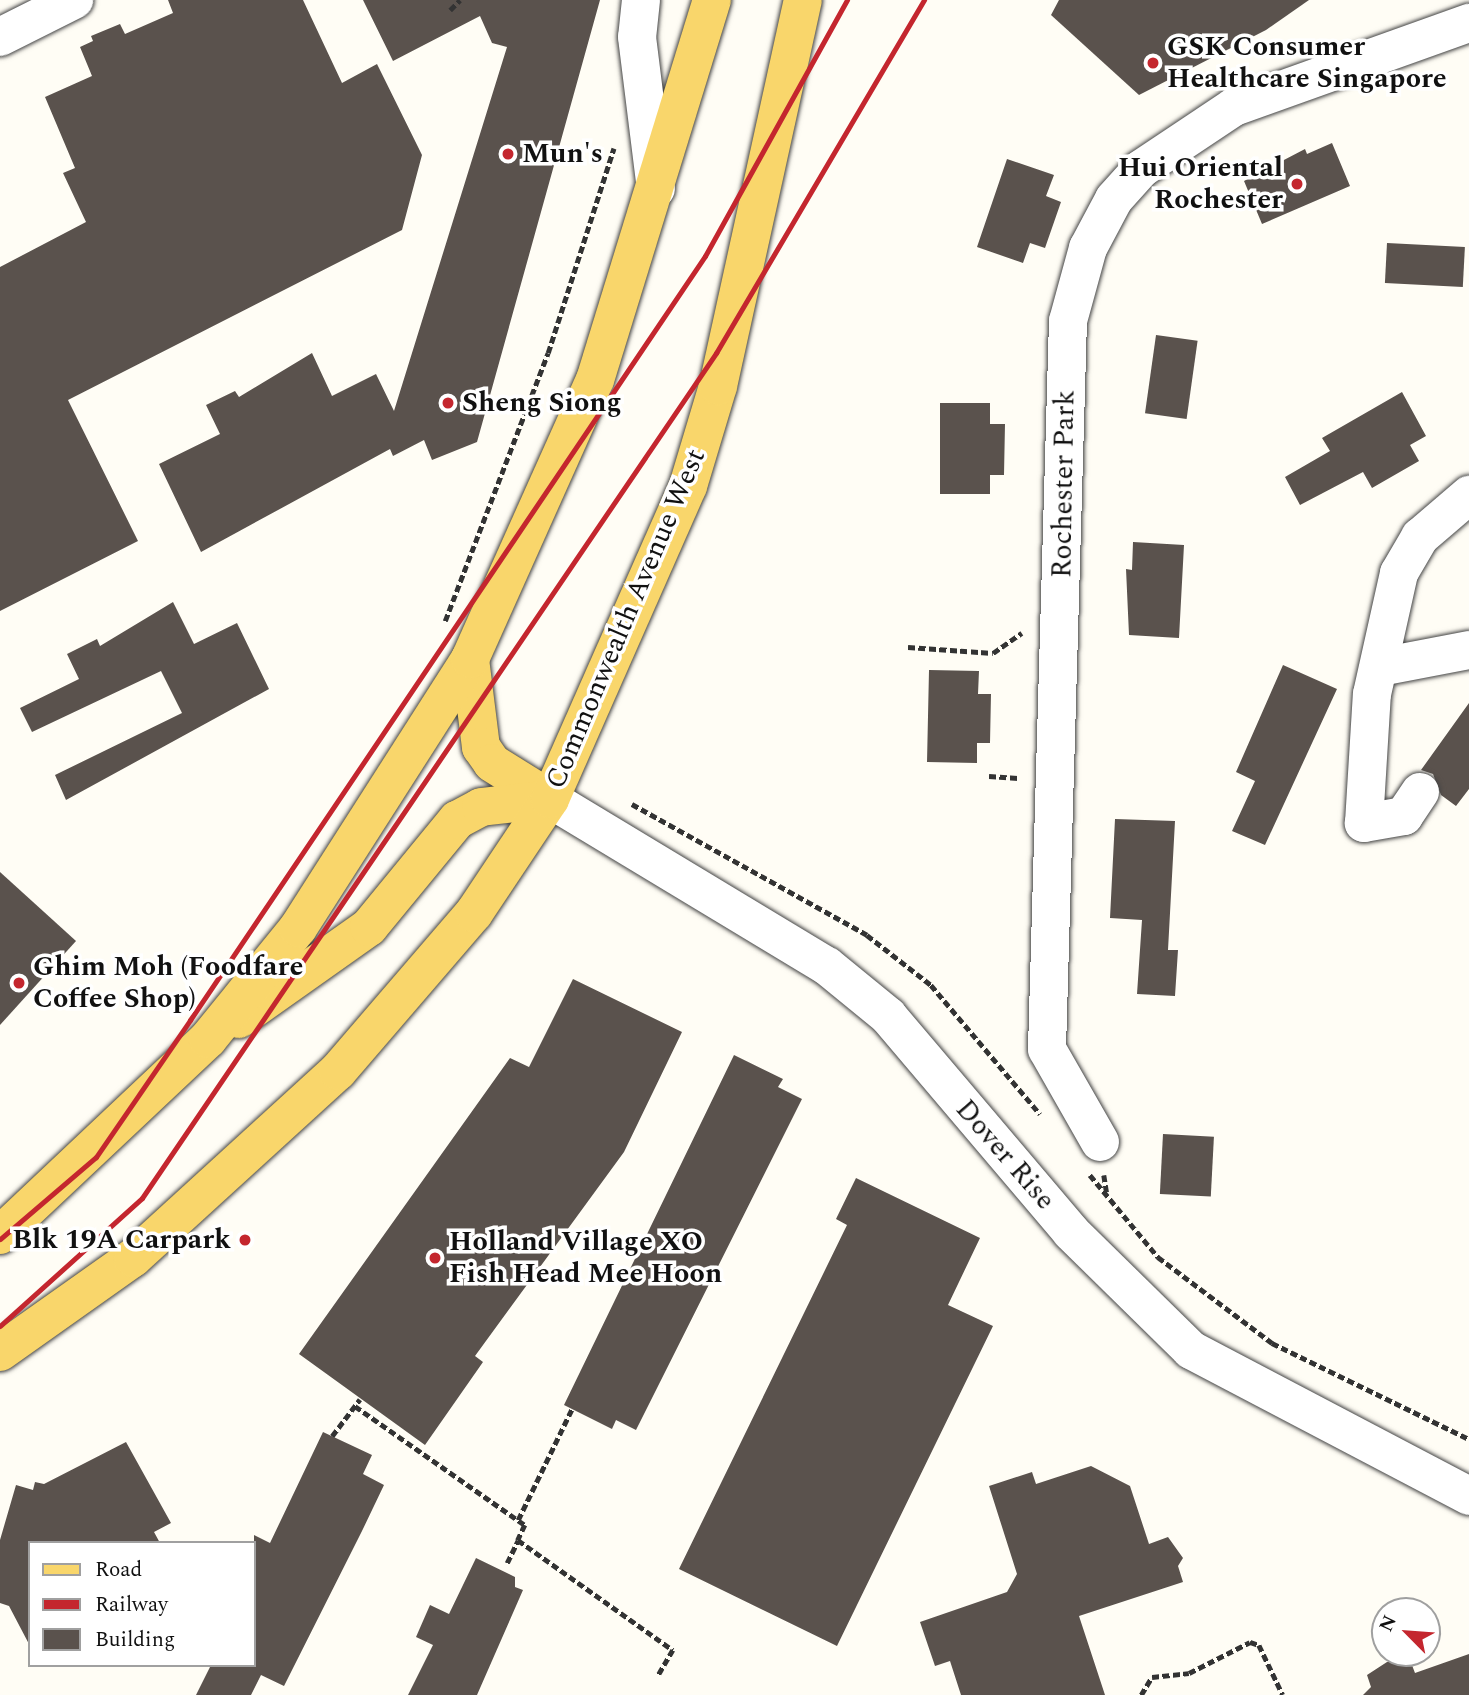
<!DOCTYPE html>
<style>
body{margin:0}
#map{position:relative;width:1469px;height:1695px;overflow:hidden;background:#fffdf5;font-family:Spectral,serif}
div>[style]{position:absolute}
.building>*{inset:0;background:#5a524d;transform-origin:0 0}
.path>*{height:4.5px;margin-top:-2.25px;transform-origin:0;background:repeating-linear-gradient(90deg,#333 0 7px,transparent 0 10.5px)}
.roads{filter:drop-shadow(0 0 2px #444) drop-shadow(0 0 2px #444)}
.minor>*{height:38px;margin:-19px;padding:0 19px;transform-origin:19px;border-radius:19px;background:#fff}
.major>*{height:38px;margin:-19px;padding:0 19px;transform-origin:19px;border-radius:19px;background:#f9d66b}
.rail>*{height:5px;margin:-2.5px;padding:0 2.5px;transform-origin:2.5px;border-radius:2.5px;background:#c4262e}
.dots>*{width:19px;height:19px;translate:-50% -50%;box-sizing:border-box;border:4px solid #fff;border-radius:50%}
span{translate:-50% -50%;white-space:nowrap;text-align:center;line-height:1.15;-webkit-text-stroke:7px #fff;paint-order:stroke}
.poi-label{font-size:28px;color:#111;font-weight:700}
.left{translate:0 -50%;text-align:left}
.right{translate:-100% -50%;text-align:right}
.street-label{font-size:28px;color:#111}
.legend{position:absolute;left:28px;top:1541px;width:228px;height:126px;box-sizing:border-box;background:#fff;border:2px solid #a0a0a0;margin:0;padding:9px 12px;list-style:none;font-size:21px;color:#111}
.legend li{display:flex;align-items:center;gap:14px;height:35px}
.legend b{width:35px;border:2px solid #a0a0a0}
.north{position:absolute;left:1371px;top:1597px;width:70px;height:70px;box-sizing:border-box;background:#fff;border:2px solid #a0a0a0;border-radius:50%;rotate:295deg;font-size:19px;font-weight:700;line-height:28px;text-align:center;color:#111}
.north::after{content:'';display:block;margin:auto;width:24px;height:32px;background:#c4262e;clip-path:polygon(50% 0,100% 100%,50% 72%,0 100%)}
</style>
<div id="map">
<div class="building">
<div style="clip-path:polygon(168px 0,303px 0,342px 83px,377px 64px,422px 155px,402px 230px,68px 400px,138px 541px,0 611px,0 267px,86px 222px,63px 173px,75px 168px,45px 97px,92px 76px,80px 47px,93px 41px,91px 36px,120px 24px,125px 34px,173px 13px)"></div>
<div style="clip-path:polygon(363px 0,600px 0,477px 442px,432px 460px,424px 440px,393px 456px,390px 449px,201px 552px,159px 464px,220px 434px,206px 405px,235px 391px,239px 397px,312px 353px,332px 396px,376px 374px,394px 411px,507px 47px,492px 43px,480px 16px,393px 61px)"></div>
<div style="clip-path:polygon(1059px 0,1309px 0,1266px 30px,1139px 95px,1051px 15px)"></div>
<div style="clip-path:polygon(1332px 143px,1350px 186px,1262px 224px,1244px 181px,1305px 149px,1307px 154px)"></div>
<div style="clip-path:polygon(1007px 159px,1054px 175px,1046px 196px,1061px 202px,1045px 248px,1030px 243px,1023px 263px,977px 247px)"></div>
<div style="left:1387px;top:243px;width:78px;height:40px;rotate:3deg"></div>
<div style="left:1156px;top:335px;width:42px;height:79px;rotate:8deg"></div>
<div style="clip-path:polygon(1402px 392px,1426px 436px,1410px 445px,1419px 461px,1372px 488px,1363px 472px,1300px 505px,1285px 477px,1330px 451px,1322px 438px)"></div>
<div style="clip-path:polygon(940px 403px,990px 403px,990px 424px,1005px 424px,1004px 475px,990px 475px,990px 494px,940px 494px)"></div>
<div style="clip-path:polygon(1133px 542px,1184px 545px,1179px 638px,1129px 635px,1126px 569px,1132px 570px)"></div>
<div style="clip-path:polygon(173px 602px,194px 644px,237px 623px,269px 689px,66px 800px,55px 775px,182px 713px,161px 671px,32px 732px,20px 708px,79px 679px,67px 654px,97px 639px,100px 646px)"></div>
<div style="clip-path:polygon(1283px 665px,1337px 689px,1265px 845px,1232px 831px,1255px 781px,1236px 772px)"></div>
<div style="clip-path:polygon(929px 670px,979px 671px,978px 694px,991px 694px,990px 743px,977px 743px,977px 763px,927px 762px)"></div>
<div style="clip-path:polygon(1469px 703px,1469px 789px,1456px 806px,1441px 795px,1433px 774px,1421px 770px)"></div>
<div style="clip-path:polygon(1115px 819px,1175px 821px,1168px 950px,1178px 950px,1175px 996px,1137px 994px,1142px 920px,1110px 918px)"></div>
<div style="clip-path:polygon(0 872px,76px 941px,0 1025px)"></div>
<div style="clip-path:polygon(573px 979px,682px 1032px,624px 1152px,475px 1356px,483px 1362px,425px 1445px,299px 1354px,510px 1058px,529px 1067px)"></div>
<div style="clip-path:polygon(734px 1055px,783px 1079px,778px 1087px,802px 1099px,636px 1430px,616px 1420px,612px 1429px,564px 1405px)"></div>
<div style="left:1163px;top:1134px;width:51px;height:60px;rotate:3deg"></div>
<div style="clip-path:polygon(856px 1178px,980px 1238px,948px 1305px,993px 1326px,837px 1646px,679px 1569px,847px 1225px,836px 1219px)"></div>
<div style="clip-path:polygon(323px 1432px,372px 1455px,363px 1474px,384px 1485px,362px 1531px,284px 1686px,261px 1675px,251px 1695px,196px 1695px,211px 1665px,254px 1665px,254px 1535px,270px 1543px)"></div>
<div style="clip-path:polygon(126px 1442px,171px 1523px,154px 1532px,160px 1543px,30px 1543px,30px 1646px,9px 1606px,0 1603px,0 1540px,16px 1485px,33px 1490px,35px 1482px,44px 1484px)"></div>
<div style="clip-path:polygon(1091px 1466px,1130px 1486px,1149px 1544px,1168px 1537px,1183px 1558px,1178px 1566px,1183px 1582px,1079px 1616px,1105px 1695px,961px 1695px,950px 1661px,935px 1666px,920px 1622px,1007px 1592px,1017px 1574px,989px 1486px,1032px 1472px,1036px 1484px)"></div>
<div style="clip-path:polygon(476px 1558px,515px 1577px,515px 1587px,523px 1590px,477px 1695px,408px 1695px,433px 1645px,416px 1637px,430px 1605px,449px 1614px)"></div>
<div style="clip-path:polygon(1469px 1654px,1469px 1695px,1363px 1695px,1371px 1687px,1367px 1675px,1387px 1662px,1410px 1660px,1415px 1673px)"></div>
</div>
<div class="path">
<div style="left:450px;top:10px;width:14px;rotate:-45deg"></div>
<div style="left:445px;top:621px;width:287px;rotate:-69deg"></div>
<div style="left:548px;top:353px;width:215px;rotate:-72.2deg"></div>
<div style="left:908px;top:647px;width:85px;rotate:4deg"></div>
<div style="left:993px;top:653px;width:35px;rotate:-35deg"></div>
<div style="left:989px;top:776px;width:31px;rotate:4deg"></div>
<div style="left:632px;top:804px;width:269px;rotate:29.1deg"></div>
<div style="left:867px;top:935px;width:81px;rotate:38deg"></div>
<div style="left:931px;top:985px;width:169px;rotate:49.8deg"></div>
<div style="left:1090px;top:1175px;width:107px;rotate:50.3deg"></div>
<div style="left:1158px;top:1257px;width:143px;rotate:37deg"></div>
<div style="left:1272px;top:1343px;width:219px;rotate:26deg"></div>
<div style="left:1104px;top:1175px;width:19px;rotate:81deg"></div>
<div style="left:355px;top:1406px;width:208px;rotate:35deg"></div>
<div style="left:525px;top:1525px;width:17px;rotate:115deg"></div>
<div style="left:518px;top:1540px;width:190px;rotate:35.4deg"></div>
<div style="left:673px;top:1650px;width:30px;rotate:120deg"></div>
<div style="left:332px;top:1436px;width:46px;rotate:-52.9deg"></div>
<div style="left:518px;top:1520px;width:123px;rotate:-64.1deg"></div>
<div style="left:507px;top:1563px;width:25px;rotate:-64deg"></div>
<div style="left:1141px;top:1695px;width:21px;rotate:-59deg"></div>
<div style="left:1152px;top:1677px;width:37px;rotate:-6deg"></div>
<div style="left:1189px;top:1673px;width:68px;rotate:-26.9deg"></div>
<div style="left:1250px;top:1642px;width:9px;rotate:18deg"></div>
<div style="left:1259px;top:1645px;width:55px;rotate:64.4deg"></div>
</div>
<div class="roads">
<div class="minor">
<div style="left:641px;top:0;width:37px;rotate:96deg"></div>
<div style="left:637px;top:37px;width:153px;rotate:82.9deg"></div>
<div style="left:0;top:37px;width:83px;rotate:-26.6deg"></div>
<div style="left:1380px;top:667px;width:91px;rotate:-10.8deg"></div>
<div style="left:1420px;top:792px;width:29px;rotate:124deg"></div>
<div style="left:1404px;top:816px;width:41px;rotate:170.1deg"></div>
<div style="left:1364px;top:823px;width:129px;rotate:-86.5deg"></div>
<div style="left:1372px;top:694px;width:124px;rotate:-77.4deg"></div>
<div style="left:1399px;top:573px;width:42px;rotate:-59.7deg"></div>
<div style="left:1420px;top:537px;width:65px;rotate:-40.6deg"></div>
<div style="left:550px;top:799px;width:323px;rotate:31.1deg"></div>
<div style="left:827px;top:966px;width:79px;rotate:39.3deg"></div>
<div style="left:888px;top:1016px;width:283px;rotate:49.7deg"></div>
<div style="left:1071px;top:1232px;width:168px;rotate:44.5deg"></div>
<div style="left:1191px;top:1350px;width:314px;rotate:27.7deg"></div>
<div style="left:1100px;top:1142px;width:107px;rotate:-119.7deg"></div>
<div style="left:1047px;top:1049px;width:728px;rotate:-88.35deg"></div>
<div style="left:1068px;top:321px;width:76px;rotate:-74.7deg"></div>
<div style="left:1088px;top:248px;width:55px;rotate:-62deg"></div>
<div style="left:1114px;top:199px;width:40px;rotate:-48deg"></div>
<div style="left:1141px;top:169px;width:112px;rotate:-33.7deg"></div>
<div style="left:1234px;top:107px;width:250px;rotate:-19.7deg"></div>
</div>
<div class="major">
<div style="left:470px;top:659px;width:89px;rotate:82.9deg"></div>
<div style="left:481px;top:747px;width:19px;rotate:55deg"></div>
<div style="left:492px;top:763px;width:68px;rotate:31.8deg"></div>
<div style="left:239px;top:1019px;width:159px;rotate:-35.3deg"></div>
<div style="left:369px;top:927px;width:139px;rotate:-50.6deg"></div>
<div style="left:457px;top:820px;width:27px;rotate:-28deg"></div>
<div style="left:481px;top:807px;width:69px;rotate:-6.6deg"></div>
<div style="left:0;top:1235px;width:286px;rotate:-43.3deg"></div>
<div style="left:208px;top:1039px;width:143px;rotate:-51deg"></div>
<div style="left:298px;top:928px;width:319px;rotate:-57.4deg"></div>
<div style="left:470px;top:659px;width:306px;rotate:-65.9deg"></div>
<div style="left:595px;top:380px;width:398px;rotate:-72.9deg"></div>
<div style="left:0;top:1352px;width:163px;rotate:-35.3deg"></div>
<div style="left:133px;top:1258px;width:277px;rotate:-42.4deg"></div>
<div style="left:338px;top:1071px;width:208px;rotate:-49.3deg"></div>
<div style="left:474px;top:913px;width:137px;rotate:-56.3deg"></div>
<div style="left:550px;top:799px;width:342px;rotate:-66.2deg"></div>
<div style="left:688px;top:486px;width:104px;rotate:-73.3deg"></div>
<div style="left:718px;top:386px;width:395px;rotate:-77.6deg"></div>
</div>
</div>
<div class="rail">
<div style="left:0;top:1239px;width:126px;rotate:-40.5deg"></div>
<div style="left:96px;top:1157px;width:166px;rotate:-55.5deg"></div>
<div style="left:190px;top:1020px;width:921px;rotate:-56.02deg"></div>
<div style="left:705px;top:256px;width:293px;rotate:-61deg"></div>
<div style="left:0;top:1326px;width:191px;rotate:-42deg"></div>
<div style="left:142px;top:1198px;width:1022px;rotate:-55.81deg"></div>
<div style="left:716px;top:353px;width:410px;rotate:-59.5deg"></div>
</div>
<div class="dots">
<div style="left:1153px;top:63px;background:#c4262e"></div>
<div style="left:508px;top:154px;background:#c4262e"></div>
<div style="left:1297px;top:184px;background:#c4262e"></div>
<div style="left:448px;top:403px;background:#c4262e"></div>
<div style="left:19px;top:983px;background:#c4262e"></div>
<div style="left:245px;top:1240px;background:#c4262e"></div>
<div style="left:435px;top:1258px;background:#c4262e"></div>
</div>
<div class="poi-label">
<span class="left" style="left:1167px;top:63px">GSK Consumer<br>Healthcare Singapore</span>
<span class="left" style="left:522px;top:154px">Mun's</span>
<span class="right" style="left:1283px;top:184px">Hui Oriental<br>Rochester</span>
<span class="left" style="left:462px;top:403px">Sheng Siong</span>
<span class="left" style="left:33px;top:983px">Ghim Moh (Foodfare<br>Coffee Shop)</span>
<span class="right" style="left:231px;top:1240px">Blk 19A Carpark</span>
<span class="left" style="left:449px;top:1258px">Holland Village XO<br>Fish Head Mee Hoon</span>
</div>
<div class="street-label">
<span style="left:1064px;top:484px;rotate:-89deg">Rochester Park</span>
<span style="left:626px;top:619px;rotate:-67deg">Commonwealth Avenue West</span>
<span style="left:1005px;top:1155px;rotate:49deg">Dover Rise</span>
</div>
<ul class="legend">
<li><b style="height:9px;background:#f9d66b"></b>Road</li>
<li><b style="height:9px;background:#c4262e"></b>Railway</li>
<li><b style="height:19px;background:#5a524d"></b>Building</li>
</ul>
<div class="north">N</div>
</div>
